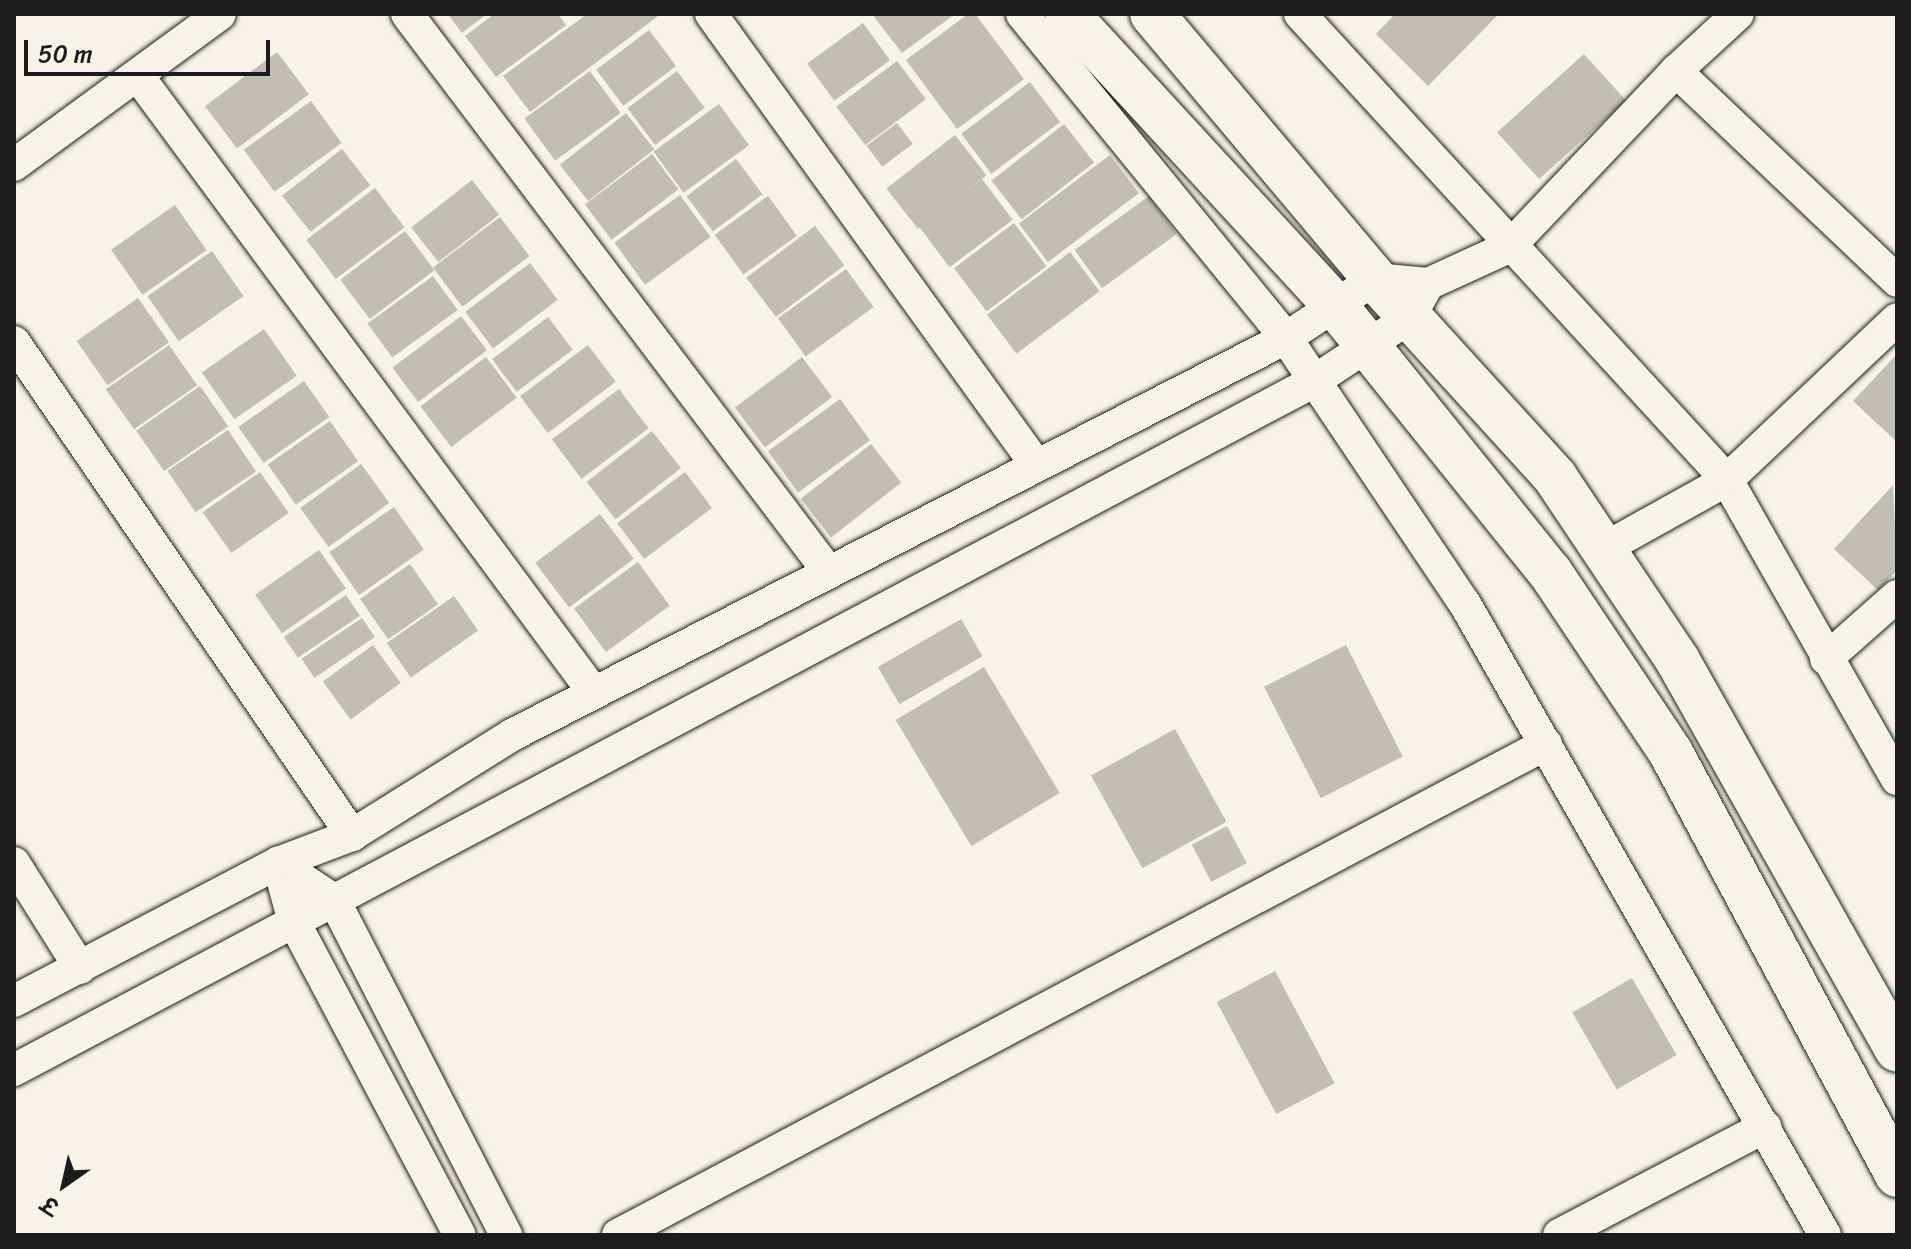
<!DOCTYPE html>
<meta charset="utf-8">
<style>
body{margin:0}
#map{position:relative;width:1911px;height:1249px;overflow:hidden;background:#f7f3e8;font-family:Sriracha,"Playpen Sans Deva",sans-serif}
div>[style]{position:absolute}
.building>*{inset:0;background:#c0beb5;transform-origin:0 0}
.roads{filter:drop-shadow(0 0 2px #1c1c1c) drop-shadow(0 0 2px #1c1c1c)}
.street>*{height:32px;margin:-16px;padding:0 16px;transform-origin:16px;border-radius:16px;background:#f7f3e8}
.secondary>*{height:44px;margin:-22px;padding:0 22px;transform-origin:22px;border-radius:22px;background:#f7f3e8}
span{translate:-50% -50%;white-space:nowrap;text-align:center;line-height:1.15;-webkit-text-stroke:7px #f7f3e8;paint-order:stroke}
.frame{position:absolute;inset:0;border:16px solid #1c1c1c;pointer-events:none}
.north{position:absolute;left:24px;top:1145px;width:80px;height:80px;-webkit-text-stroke:6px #f7f3e8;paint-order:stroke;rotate:214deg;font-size:22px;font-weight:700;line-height:32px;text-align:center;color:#1c1c1c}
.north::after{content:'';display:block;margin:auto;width:28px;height:36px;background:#1c1c1c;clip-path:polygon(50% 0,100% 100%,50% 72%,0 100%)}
.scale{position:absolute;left:24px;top:40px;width:246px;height:36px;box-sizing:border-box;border:4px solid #1c1c1c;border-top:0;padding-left:10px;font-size:24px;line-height:28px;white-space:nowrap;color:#1c1c1c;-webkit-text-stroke:6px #f7f3e8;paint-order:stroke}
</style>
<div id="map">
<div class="building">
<div style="clip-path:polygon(448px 14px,487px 14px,462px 33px)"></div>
<div style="clip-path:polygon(494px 14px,558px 14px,566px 25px,496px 77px,465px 36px)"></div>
<div style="clip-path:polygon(587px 14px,661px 14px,530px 112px,503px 76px)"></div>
<div style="clip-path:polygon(872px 14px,955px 14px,902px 53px)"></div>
<div style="clip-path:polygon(968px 14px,975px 14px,1024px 79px,957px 129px,906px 60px)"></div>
<div style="clip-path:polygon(1395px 14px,1499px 14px,1428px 86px,1376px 34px)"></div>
<div style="left:863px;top:23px;width:46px;height:69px;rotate:54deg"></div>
<div style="left:649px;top:30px;width:45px;height:66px;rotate:53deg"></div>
<div style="left:277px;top:52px;width:53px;height:90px;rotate:53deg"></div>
<div style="left:1584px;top:54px;width:63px;height:117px;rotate:48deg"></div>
<div style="left:897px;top:61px;width:48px;height:76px;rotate:53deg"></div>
<div style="left:590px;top:71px;width:52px;height:81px;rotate:54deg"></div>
<div style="left:677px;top:71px;width:46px;height:62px;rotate:53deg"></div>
<div style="left:1030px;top:82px;width:50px;height:86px;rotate:53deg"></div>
<div style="left:311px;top:101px;width:52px;height:83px;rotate:54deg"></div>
<div style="left:719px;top:104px;width:51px;height:81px;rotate:54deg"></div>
<div style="left:626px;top:113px;width:46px;height:84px;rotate:52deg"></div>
<div style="left:897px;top:123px;width:26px;height:38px;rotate:53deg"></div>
<div style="left:1064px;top:124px;width:49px;height:92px;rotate:52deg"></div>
<div style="left:955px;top:135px;width:51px;height:87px;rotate:52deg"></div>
<div style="left:342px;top:149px;width:46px;height:76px;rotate:52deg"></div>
<div style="left:652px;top:154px;width:44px;height:84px;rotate:53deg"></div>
<div style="left:1110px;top:155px;width:48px;height:114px;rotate:53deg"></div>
<div style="left:736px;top:159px;width:44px;height:62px;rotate:53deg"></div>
<div style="left:982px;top:179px;width:51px;height:79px;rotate:53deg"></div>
<div style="left:472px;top:180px;width:44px;height:77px;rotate:52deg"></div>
<div style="left:375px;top:188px;width:49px;height:86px;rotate:53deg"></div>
<div style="left:680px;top:195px;width:52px;height:81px;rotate:54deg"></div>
<div style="left:768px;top:196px;width:49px;height:66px;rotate:54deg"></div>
<div style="left:1149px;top:196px;width:47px;height:92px;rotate:54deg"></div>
<div style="left:175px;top:205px;width:55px;height:78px;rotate:55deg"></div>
<div style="left:500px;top:217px;width:49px;height:84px;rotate:53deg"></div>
<div style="left:1014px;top:223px;width:54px;height:75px;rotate:53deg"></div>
<div style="left:815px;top:226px;width:49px;height:86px;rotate:53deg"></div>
<div style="left:405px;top:231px;width:49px;height:81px;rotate:53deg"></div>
<div style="left:212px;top:251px;width:55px;height:79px;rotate:55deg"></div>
<div style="left:1070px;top:252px;width:49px;height:104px;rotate:53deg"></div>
<div style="left:530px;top:263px;width:46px;height:81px;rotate:53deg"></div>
<div style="left:846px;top:269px;width:47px;height:84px;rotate:54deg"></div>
<div style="left:433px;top:276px;width:42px;height:81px;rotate:54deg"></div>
<div style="left:138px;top:298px;width:54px;height:75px;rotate:55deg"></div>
<div style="left:461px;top:316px;width:43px;height:86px;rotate:53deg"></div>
<div style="left:548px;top:317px;width:41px;height:70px;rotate:53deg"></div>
<div style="left:264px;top:329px;width:57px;height:76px;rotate:55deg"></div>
<div style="left:169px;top:345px;width:49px;height:77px;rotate:55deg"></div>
<div style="left:588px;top:345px;width:46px;height:85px;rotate:53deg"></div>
<div style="clip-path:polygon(1897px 354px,1897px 442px,1853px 401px)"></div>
<div style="left:486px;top:357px;width:51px;height:82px;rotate:53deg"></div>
<div style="left:802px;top:357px;width:50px;height:84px;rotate:53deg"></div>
<div style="left:304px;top:381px;width:44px;height:80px;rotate:55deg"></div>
<div style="left:200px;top:386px;width:49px;height:78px;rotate:55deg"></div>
<div style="left:619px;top:389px;width:49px;height:84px;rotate:53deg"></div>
<div style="left:840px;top:399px;width:51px;height:89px;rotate:54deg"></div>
<div style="left:330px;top:421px;width:49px;height:76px;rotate:55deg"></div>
<div style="left:228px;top:430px;width:50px;height:73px;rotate:56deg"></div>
<div style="left:652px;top:431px;width:47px;height:83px;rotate:52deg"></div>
<div style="left:871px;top:444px;width:49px;height:89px;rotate:52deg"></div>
<div style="left:361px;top:464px;width:48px;height:75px;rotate:54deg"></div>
<div style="left:260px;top:472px;width:50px;height:70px;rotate:55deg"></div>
<div style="left:685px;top:472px;width:45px;height:85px;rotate:53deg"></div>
<div style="clip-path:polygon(1893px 485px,1897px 570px,1878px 590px,1834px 549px)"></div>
<div style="left:394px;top:507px;width:52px;height:79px;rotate:55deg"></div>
<div style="left:600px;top:514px;width:56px;height:81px;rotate:53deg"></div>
<div style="left:319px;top:550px;width:47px;height:78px;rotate:55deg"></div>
<div style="left:638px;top:562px;width:54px;height:79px;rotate:54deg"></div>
<div style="left:410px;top:564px;width:49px;height:61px;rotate:55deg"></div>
<div style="left:346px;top:595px;width:25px;height:75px;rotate:56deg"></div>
<div style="left:454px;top:596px;width:42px;height:82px;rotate:55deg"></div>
<div style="left:362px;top:618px;width:23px;height:73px;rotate:56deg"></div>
<div style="left:961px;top:619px;width:43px;height:96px;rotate:60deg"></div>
<div style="left:373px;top:645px;width:47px;height:62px;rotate:54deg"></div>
<div style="left:1346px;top:645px;width:125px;height:92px;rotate:63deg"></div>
<div style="left:984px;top:667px;width:147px;height:103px;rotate:59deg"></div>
<div style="left:1175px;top:729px;width:106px;height:96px;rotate:61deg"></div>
<div style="left:1227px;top:826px;width:42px;height:40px;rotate:62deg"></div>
<div style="left:1275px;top:971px;width:127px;height:66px;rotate:62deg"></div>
<div style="left:1632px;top:978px;width:89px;height:69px;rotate:60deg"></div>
</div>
<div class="roads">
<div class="street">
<div style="left:407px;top:14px;width:698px;rotate:52.92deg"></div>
<div style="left:711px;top:14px;width:554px;rotate:54.19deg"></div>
<div style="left:1022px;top:14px;width:418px;rotate:50.8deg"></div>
<div style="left:1286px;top:338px;width:321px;rotate:56.1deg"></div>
<div style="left:1465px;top:604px;width:726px;rotate:60.29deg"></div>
<div style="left:1300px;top:14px;width:632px;rotate:47.5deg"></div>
<div style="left:1727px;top:480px;width:344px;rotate:60.4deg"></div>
<div style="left:1676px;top:71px;width:305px;rotate:43.5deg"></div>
<div style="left:138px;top:76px;width:767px;rotate:53.53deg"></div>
<div style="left:14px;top:165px;width:255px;rotate:-36.2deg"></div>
<div style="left:1428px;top:284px;width:89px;rotate:-24.6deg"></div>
<div style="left:1509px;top:247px;width:243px;rotate:-46.5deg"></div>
<div style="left:1676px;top:71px;width:84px;rotate:-42.6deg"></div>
<div style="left:14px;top:342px;width:598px;rotate:55.57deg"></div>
<div style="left:1605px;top:548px;width:140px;rotate:-29.1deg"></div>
<div style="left:1727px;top:480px;width:234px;rotate:-43.4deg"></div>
<div style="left:1826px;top:659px;width:95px;rotate:-41.6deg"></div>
<div style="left:14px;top:863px;width:124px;rotate:57.8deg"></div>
<div style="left:278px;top:863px;width:67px;rotate:33.5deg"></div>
<div style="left:334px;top:900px;width:377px;rotate:62.8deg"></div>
<div style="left:278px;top:863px;width:61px;rotate:74.8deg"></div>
<div style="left:294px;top:922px;width:354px;rotate:62.1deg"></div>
<div style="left:14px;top:1001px;width:298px;rotate:-27.6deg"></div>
<div style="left:278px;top:863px;width:79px;rotate:-20.7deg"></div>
<div style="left:352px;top:835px;width:189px;rotate:-32deg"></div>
<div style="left:512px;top:735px;width:870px;rotate:-27.15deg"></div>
<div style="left:1286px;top:338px;width:107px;rotate:-33.5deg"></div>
<div style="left:1375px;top:279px;width:53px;rotate:5.4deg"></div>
<div style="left:1428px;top:284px;width:39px;rotate:119deg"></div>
<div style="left:1409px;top:318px;width:118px;rotate:146.4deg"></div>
<div style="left:1311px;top:383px;width:1468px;rotate:152.09deg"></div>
<div style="left:618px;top:1235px;width:1050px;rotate:-27.88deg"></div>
<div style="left:1559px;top:1235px;width:233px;rotate:-27.7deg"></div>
</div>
<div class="secondary">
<div style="left:1067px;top:14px;width:396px;rotate:47.4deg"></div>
<div style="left:1335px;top:305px;width:343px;rotate:51.2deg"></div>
<div style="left:1550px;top:572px;width:218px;rotate:56.2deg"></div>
<div style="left:1671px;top:753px;width:479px;rotate:61.8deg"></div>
<div style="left:1152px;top:14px;width:346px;rotate:49.9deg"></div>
<div style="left:1375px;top:279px;width:268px;rotate:47.7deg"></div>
<div style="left:1555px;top:477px;width:221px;rotate:56.2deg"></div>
<div style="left:1678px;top:661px;width:446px;rotate:60.6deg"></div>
</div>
</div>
<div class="frame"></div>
<div class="north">उ</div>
<div class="scale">50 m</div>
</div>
